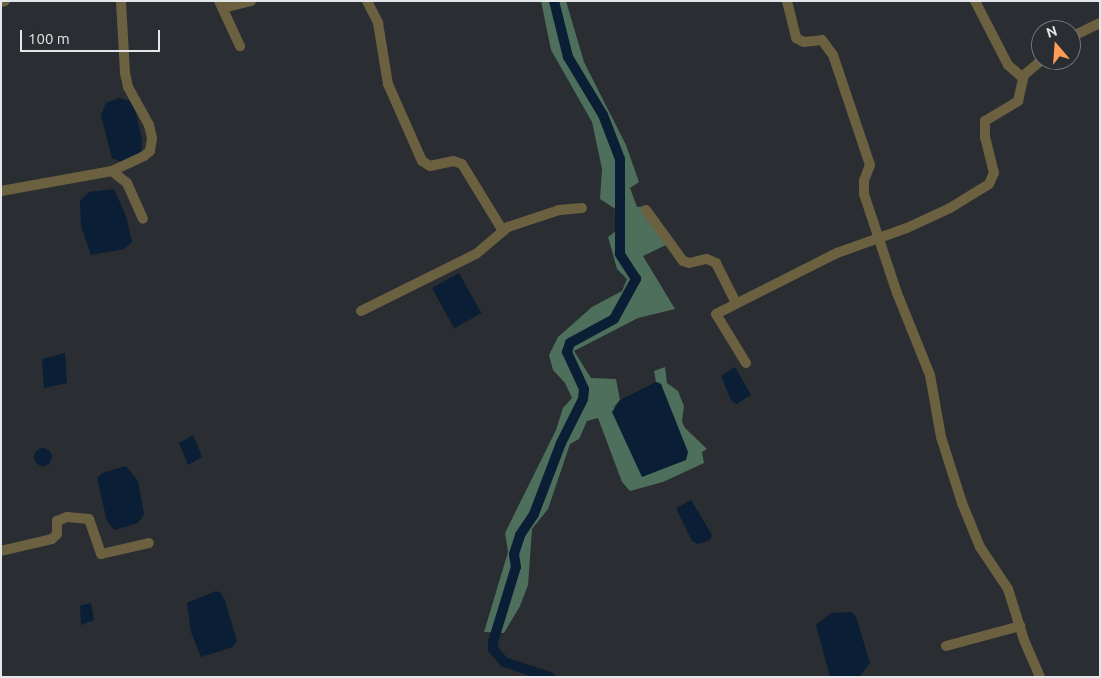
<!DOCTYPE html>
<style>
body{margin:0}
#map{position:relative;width:1101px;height:678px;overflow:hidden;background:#2a2d31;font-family:Ubuntu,sans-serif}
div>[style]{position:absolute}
.forest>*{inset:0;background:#4d6f5b}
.water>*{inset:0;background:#0a1e35;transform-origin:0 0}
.round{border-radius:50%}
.canal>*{height:10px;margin:-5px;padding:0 5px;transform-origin:5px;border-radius:5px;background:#0a1e35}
.minor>*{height:10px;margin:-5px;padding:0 5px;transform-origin:5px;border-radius:5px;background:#6b6040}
span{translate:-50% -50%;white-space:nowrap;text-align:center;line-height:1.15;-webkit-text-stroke:4.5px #2a2d31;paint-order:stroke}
.frame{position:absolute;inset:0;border:2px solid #e4e6e9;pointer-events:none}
.north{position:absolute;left:1031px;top:20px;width:50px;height:50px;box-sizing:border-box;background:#2a2d31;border:1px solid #74777b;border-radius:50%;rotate:342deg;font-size:14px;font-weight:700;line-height:20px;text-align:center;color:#e4e6e9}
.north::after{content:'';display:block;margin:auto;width:18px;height:22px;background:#fe9c57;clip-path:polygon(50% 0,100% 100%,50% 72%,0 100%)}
.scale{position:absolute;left:20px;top:30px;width:140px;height:22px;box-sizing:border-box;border:2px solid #e4e6e9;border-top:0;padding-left:6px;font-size:15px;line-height:18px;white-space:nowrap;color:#e4e6e9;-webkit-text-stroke:4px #2a2d31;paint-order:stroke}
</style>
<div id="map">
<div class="forest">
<div style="clip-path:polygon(541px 1px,566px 1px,584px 62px,626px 145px,639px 182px,630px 188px,637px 207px,647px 206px,668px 244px,643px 256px,675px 309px,638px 318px,574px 351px,591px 378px,616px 379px,620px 400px,613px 408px,661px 384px,656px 382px,654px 371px,665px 367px,667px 383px,678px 391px,684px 406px,682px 422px,685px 428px,707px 449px,702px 452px,704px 463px,663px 482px,630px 491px,622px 482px,598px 418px,587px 421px,579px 439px,570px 444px,548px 509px,532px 529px,528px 585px,520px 606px,504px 633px,484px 632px,508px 552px,505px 533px,556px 430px,563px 408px,572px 398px,565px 383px,553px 370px,549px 355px,558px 337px,592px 307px,622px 291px,627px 279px,617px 269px,608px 237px,624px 225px,623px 214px,600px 199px,602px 169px,592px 122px,551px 50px)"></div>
</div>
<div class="water">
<div style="clip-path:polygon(119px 98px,130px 101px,135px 110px,142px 139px,141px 152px,122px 162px,112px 158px,101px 115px,106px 103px)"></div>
<div style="clip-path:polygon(114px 189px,126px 216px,132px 242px,124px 249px,91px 255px,81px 226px,80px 201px,89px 192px)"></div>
<div style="left:459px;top:273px;width:46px;height:31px;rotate:61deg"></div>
<div style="clip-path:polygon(65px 353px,67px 383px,44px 388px,42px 359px)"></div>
<div style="clip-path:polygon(735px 367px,751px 395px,736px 404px,731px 400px,721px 376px)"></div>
<div style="clip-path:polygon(656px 382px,661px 384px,688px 452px,686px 460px,642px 477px,612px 412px,620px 400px)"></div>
<div style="clip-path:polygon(193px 435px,202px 457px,188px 465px,179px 443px)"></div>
<div class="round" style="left:34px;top:448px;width:18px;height:18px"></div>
<div style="clip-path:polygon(126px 466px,138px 481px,144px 514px,138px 523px,114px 530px,107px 521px,97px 478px,102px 473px)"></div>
<div style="clip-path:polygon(691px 500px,712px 535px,710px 540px,698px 544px,692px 541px,676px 508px)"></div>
<div style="clip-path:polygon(216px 591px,221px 593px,225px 601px,237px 641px,233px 647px,201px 657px,191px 632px,187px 603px)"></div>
<div style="clip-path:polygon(91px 603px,94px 620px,81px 625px,80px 606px)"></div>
<div style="clip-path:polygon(852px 612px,856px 617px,870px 663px,859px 677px,830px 677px,816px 625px,831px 613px)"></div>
</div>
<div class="canal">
<div style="left:550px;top:677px;width:48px;rotate:-161.9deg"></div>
<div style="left:504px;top:662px;width:17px;rotate:-130deg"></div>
<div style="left:493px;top:649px;width:7px;rotate:-90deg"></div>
<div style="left:493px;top:642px;width:78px;rotate:-73deg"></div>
<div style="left:516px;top:567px;width:13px;rotate:-99deg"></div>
<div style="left:514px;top:554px;width:20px;rotate:-72deg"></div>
<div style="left:520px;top:535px;width:25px;rotate:-56deg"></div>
<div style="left:534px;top:514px;width:76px;rotate:-69.2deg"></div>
<div style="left:561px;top:443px;width:49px;rotate:-63.4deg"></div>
<div style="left:583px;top:399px;width:10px;rotate:-84deg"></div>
<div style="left:584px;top:389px;width:41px;rotate:-114.7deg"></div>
<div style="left:567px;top:352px;width:9px;rotate:-72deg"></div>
<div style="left:570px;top:343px;width:50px;rotate:-28.6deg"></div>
<div style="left:614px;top:319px;width:46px;rotate:-61.2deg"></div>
<div style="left:636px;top:279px;width:30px;rotate:-123deg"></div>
<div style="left:620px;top:254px;width:95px;rotate:-90deg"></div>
<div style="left:620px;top:159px;width:47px;rotate:-111.1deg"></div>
<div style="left:603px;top:115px;width:68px;rotate:-121.1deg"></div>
<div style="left:568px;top:57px;width:58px;rotate:-104deg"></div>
</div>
<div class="minor">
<div style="left:219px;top:1px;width:50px;rotate:65deg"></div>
<div style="left:367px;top:1px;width:25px;rotate:63deg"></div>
<div style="left:378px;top:23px;width:62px;rotate:80.7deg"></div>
<div style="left:388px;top:84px;width:84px;rotate:66.2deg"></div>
<div style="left:422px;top:161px;width:9px;rotate:32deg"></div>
<div style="left:430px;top:166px;width:24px;rotate:-12deg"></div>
<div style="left:453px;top:161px;width:9px;rotate:18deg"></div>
<div style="left:462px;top:164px;width:79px;rotate:58.5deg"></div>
<div style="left:787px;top:1px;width:38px;rotate:76deg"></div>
<div style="left:796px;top:38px;width:9px;rotate:27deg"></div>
<div style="left:804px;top:42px;width:18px;rotate:-6deg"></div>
<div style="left:822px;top:40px;width:19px;rotate:54deg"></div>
<div style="left:833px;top:55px;width:116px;rotate:71.4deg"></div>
<div style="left:870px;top:165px;width:17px;rotate:111deg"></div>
<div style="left:864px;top:181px;width:13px;rotate:90deg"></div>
<div style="left:864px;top:194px;width:104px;rotate:71.6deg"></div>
<div style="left:897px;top:293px;width:88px;rotate:68.1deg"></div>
<div style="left:930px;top:375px;width:63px;rotate:79.9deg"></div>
<div style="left:941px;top:437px;width:69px;rotate:72.3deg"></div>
<div style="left:962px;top:503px;width:48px;rotate:67.8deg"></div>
<div style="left:980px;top:547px;width:50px;rotate:56.3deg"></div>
<div style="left:1008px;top:589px;width:53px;rotate:72.6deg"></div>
<div style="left:1024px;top:640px;width:40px;rotate:66.6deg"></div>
<div style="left:975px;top:1px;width:72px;rotate:62.7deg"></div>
<div style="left:1008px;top:65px;width:20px;rotate:41deg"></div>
<div style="left:1px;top:2px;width:4px;rotate:-14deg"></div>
<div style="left:223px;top:8px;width:29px;rotate:-14deg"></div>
<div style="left:1071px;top:37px;width:32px;rotate:-26deg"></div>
<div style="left:112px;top:171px;width:35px;rotate:-25deg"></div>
<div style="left:144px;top:156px;width:8px;rotate:-40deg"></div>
<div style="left:150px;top:151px;width:13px;rotate:-81deg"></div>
<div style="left:152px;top:138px;width:13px;rotate:-103deg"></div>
<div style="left:149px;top:125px;width:43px;rotate:-118.9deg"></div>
<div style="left:128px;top:87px;width:14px;rotate:-102deg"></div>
<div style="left:125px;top:73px;width:72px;rotate:-93.2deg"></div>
<div style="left:1px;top:191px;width:113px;rotate:-10.2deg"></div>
<div style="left:112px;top:171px;width:19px;rotate:39deg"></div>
<div style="left:127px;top:183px;width:39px;rotate:66deg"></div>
<div style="left:646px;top:210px;width:63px;rotate:54deg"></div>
<div style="left:683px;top:261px;width:6px;rotate:18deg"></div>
<div style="left:689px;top:263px;width:18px;rotate:-13deg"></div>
<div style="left:707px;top:259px;width:10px;rotate:24deg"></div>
<div style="left:716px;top:263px;width:45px;rotate:63.4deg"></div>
<div style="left:361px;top:311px;width:128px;rotate:-26.4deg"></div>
<div style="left:476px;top:254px;width:42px;rotate:-40.2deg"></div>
<div style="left:508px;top:227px;width:54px;rotate:-18.4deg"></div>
<div style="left:559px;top:210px;width:23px;rotate:-5deg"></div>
<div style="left:746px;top:363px;width:57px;rotate:-121.5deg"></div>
<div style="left:716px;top:314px;width:136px;rotate:-26.8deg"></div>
<div style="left:837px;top:253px;width:74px;rotate:-19.7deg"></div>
<div style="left:907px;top:228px;width:47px;rotate:-24.9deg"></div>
<div style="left:950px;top:208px;width:46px;rotate:-31.6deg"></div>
<div style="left:989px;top:184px;width:12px;rotate:-66deg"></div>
<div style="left:994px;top:173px;width:36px;rotate:-104deg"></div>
<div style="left:985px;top:138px;width:17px;rotate:-90deg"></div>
<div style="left:985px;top:121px;width:39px;rotate:-31deg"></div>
<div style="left:1018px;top:101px;width:27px;rotate:-77deg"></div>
<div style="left:1024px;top:75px;width:23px;rotate:-40deg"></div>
<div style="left:1px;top:551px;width:52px;rotate:-13.2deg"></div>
<div style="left:52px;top:539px;width:7px;rotate:-45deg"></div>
<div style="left:57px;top:534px;width:13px;rotate:-90deg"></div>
<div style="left:57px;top:521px;width:11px;rotate:-22deg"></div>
<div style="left:67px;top:517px;width:22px;rotate:5deg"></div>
<div style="left:89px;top:519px;width:37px;rotate:71deg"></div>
<div style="left:101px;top:554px;width:49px;rotate:-12.9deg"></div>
<div style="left:946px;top:646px;width:77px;rotate:-15.1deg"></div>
</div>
<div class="frame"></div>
<div class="north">N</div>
<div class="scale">100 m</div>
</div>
